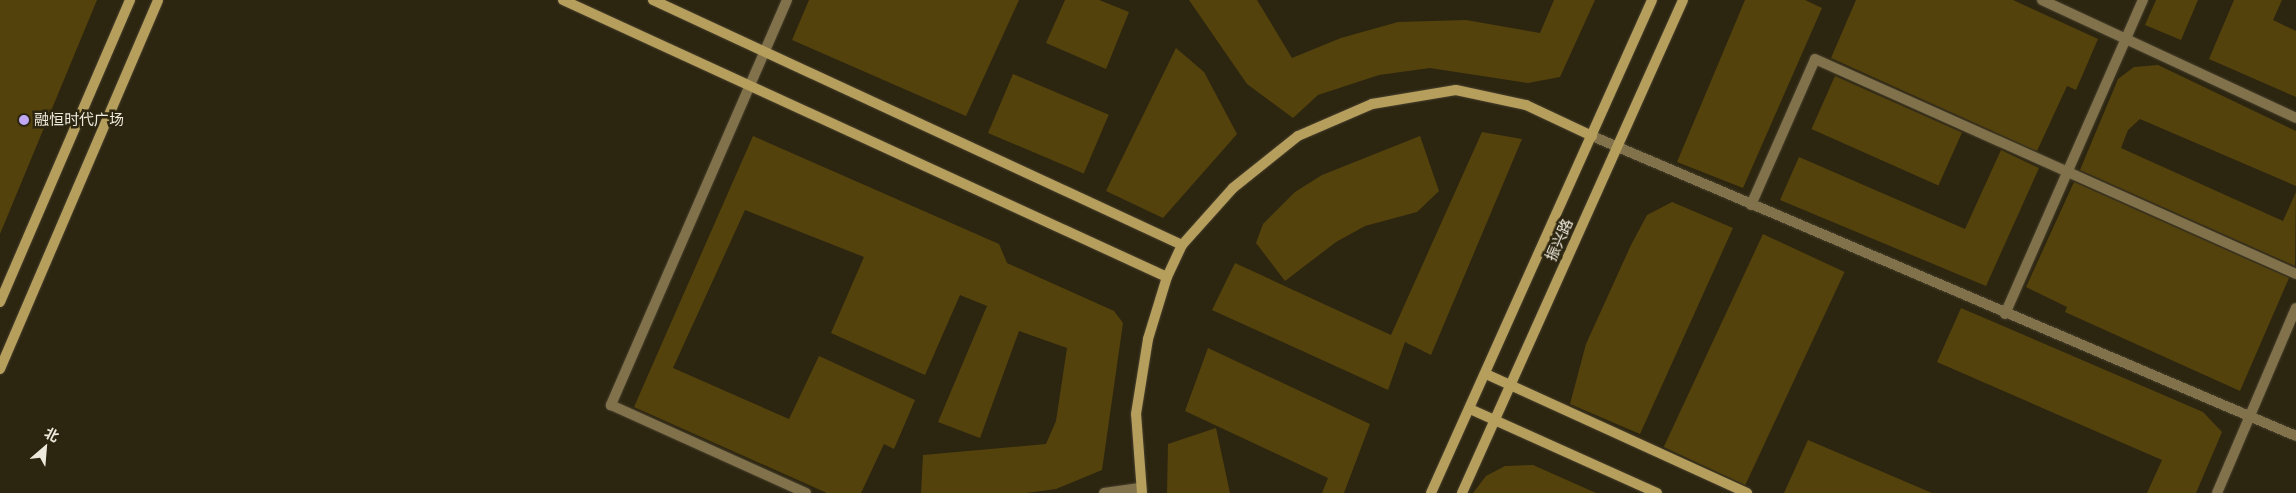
<!DOCTYPE html>
<meta charset="utf-8">
<style>
body{margin:0}
#map{position:relative;width:2296px;height:493px;overflow:hidden;background:#2c2510;font-family:Commissioner,"Noto Sans SC",sans-serif}
div>[style]{position:absolute}
.building>*{inset:0;background:#54420d;transform-origin:0 0}
.roads{filter:drop-shadow(0 0 1px #47402d) drop-shadow(0 0 1px #47402d)}
.street>*{height:10px;margin:-5px;padding:0 5px;transform-origin:5px;border-radius:5px;background:#81724b}
.secondary>*{height:10px;margin:-5px;padding:0 5px;transform-origin:5px;border-radius:5px;background:#b69e5c}
.dots>*{width:14px;height:14px;translate:-50% -50%;box-sizing:border-box;border:2px solid #2c2510;border-radius:50%}
span{translate:-50% -50%;white-space:nowrap;text-align:center;line-height:1.15;-webkit-text-stroke:5px #2c2510;paint-order:stroke}
.poi-label{font-size:15px;color:#ede9dc}
.left{translate:0 -50%;text-align:left}
.street-label{font-size:15px;color:#ede9dc}
.north{position:absolute;left:20px;top:423px;width:50px;height:50px;-webkit-text-stroke:4px #2c2510;paint-order:stroke;rotate:27deg;font-size:14px;font-weight:700;line-height:20px;text-align:center;color:#ede9dc}
.north::after{content:'';display:block;margin:auto;width:18px;height:22px;background:#ede9dc;clip-path:polygon(50% 0,100% 100%,50% 72%,0 100%)}
</style>
<div id="map">
<div class="building">
<div style="clip-path:polygon(0 0,97px 0,0 234px)"></div>
<div style="clip-path:polygon(809px 0,1019px 0,966px 116px,792px 40px)"></div>
<div style="clip-path:polygon(1065px 0,1099px 0,1129px 12px,1106px 69px,1046px 43px)"></div>
<div style="clip-path:polygon(1189px 0,1257px 0,1292px 58px,1341px 38px,1398px 22px,1466px 20px,1540px 33px,1554px 0,1595px 0,1560px 77px,1528px 83px,1430px 68px,1379px 75px,1318px 95px,1293px 118px,1247px 84px)"></div>
<div style="clip-path:polygon(1745px 0,1805px 0,1822px 8px,1743px 188px,1677px 162px)"></div>
<div style="clip-path:polygon(1856px 0,2013px 0,2098px 39px,2076px 90px,2067px 86px,2037px 151px,1831px 58px)"></div>
<div style="clip-path:polygon(2156px 0,2198px 0,2181px 40px,2145px 25px)"></div>
<div style="clip-path:polygon(2234px 0,2282px 0,2273px 20px,2296px 31px,2296px 97px,2209px 59px)"></div>
<div style="clip-path:polygon(1176px 48px,1204px 72px,1237px 134px,1163px 218px,1106px 191px)"></div>
<div style="clip-path:polygon(2158px 65px,2296px 131px,2296px 186px,2140px 119px,2128px 130px,2121px 148px,2283px 221px,2296px 192px,2295px 266px,2080px 170px,2118px 79px,2134px 67px)"></div>
<div style="left:1013px;top:74px;width:104px;height:64px;rotate:23deg"></div>
<div style="left:1835px;top:76px;width:139px;height:58px;rotate:24deg"></div>
<div style="clip-path:polygon(1482px 132px,1522px 139px,1431px 355px,1405px 342px,1388px 390px,1212px 310px,1235px 263px,1391px 335px)"></div>
<div style="clip-path:polygon(753px 136px,999px 244px,1007px 263px,1114px 311px,1123px 323px,1102px 470px,1056px 489px,1026px 493px,921px 493px,923px 455px,1046px 444px,1056px 421px,1067px 348px,1019px 331px,980px 438px,938px 422px,987px 306px,960px 295px,925px 375px,831px 333px,864px 257px,745px 210px,673px 368px,789px 419px,819px 356px,915px 400px,894px 449px,884px 444px,861px 493px,827px 493px,634px 407px)"></div>
<div style="clip-path:polygon(1420px 136px,1439px 191px,1417px 212px,1365px 226px,1336px 242px,1285px 281px,1256px 243px,1263px 224px,1295px 192px,1322px 175px)"></div>
<div style="clip-path:polygon(2001px 150px,2039px 168px,1986px 286px,1780px 200px,1799px 157px,1965px 229px)"></div>
<div style="clip-path:polygon(2074px 182px,2289px 278px,2240px 391px,2065px 312px,2067px 307px,2026px 287px)"></div>
<div style="clip-path:polygon(1672px 202px,1733px 228px,1640px 434px,1570px 404px,1586px 344px,1631px 245px,1647px 215px)"></div>
<div style="left:1763px;top:234px;width:90px;height:235px;rotate:25deg"></div>
<div style="clip-path:polygon(1961px 308px,2203px 412px,2222px 432px,2196px 493px,2147px 493px,2162px 460px,1937px 362px)"></div>
<div style="clip-path:polygon(1208px 348px,1370px 424px,1344px 493px,1322px 493px,1328px 478px,1185px 411px)"></div>
<div style="clip-path:polygon(1216px 428px,1230px 493px,1167px 493px,1168px 444px)"></div>
<div style="clip-path:polygon(1808px 440px,1932px 493px,1784px 493px)"></div>
<div style="clip-path:polygon(1533px 465px,1596px 493px,1473px 493px,1486px 476px,1505px 466px)"></div>
</div>
<div class="roads">
<div class="street">
<div style="left:787px;top:0;width:442px;rotate:113.5deg"></div>
<div style="left:611px;top:405px;width:214px;rotate:24.3deg"></div>
<div style="left:2042px;top:0;width:280px;rotate:24.9deg"></div>
<div style="left:1592px;top:136px;width:765px;rotate:23.08deg"></div>
<div style="left:1751px;top:205px;width:159px;rotate:-66.3deg"></div>
<div style="left:1815px;top:59px;width:527px;rotate:24.08deg"></div>
<div style="left:2005px;top:314px;width:343px;rotate:-66.3deg"></div>
<div style="left:1104px;top:493px;width:36px;rotate:-8deg"></div>
<div style="left:2217px;top:493px;width:201px;rotate:-66.9deg"></div>
</div>
<div class="secondary">
<div style="left:563px;top:0;width:664px;rotate:24.64deg"></div>
<div style="left:653px;top:0;width:583px;rotate:24.85deg"></div>
<div style="left:0;top:302px;width:329px;rotate:-66.7deg"></div>
<div style="left:0;top:369px;width:401px;rotate:-66.8deg"></div>
<div style="left:1486px;top:374px;width:287px;rotate:24.5deg"></div>
<div style="left:1470px;top:409px;width:205px;rotate:24.2deg"></div>
<div style="left:1142px;top:493px;width:79px;rotate:-94.3deg"></div>
<div style="left:1136px;top:414px;width:76px;rotate:-80.9deg"></div>
<div style="left:1148px;top:339px;width:65px;rotate:-73deg"></div>
<div style="left:1167px;top:277px;width:35px;rotate:-65deg"></div>
<div style="left:1182px;top:245px;width:76px;rotate:-48.2deg"></div>
<div style="left:1233px;top:188px;width:83px;rotate:-38.7deg"></div>
<div style="left:1298px;top:136px;width:81px;rotate:-23.4deg"></div>
<div style="left:1372px;top:104px;width:85px;rotate:-9.5deg"></div>
<div style="left:1456px;top:90px;width:72px;rotate:12.1deg"></div>
<div style="left:1526px;top:105px;width:73px;rotate:25.2deg"></div>
<div style="left:1431px;top:493px;width:540px;rotate:-65.85deg"></div>
<div style="left:1462px;top:493px;width:540px;rotate:-65.85deg"></div>
</div>
</div>
<div class="dots">
<div style="left:24px;top:120px;background:#c2a8f3"></div>
</div>
<div class="poi-label">
<span class="left" style="left:34px;top:120px">融恒时代广场</span>
</div>
<div class="street-label">
<span style="left:1559px;top:240px;rotate:-66deg">振兴路</span>
</div>
<div class="north">北</div>
</div>
